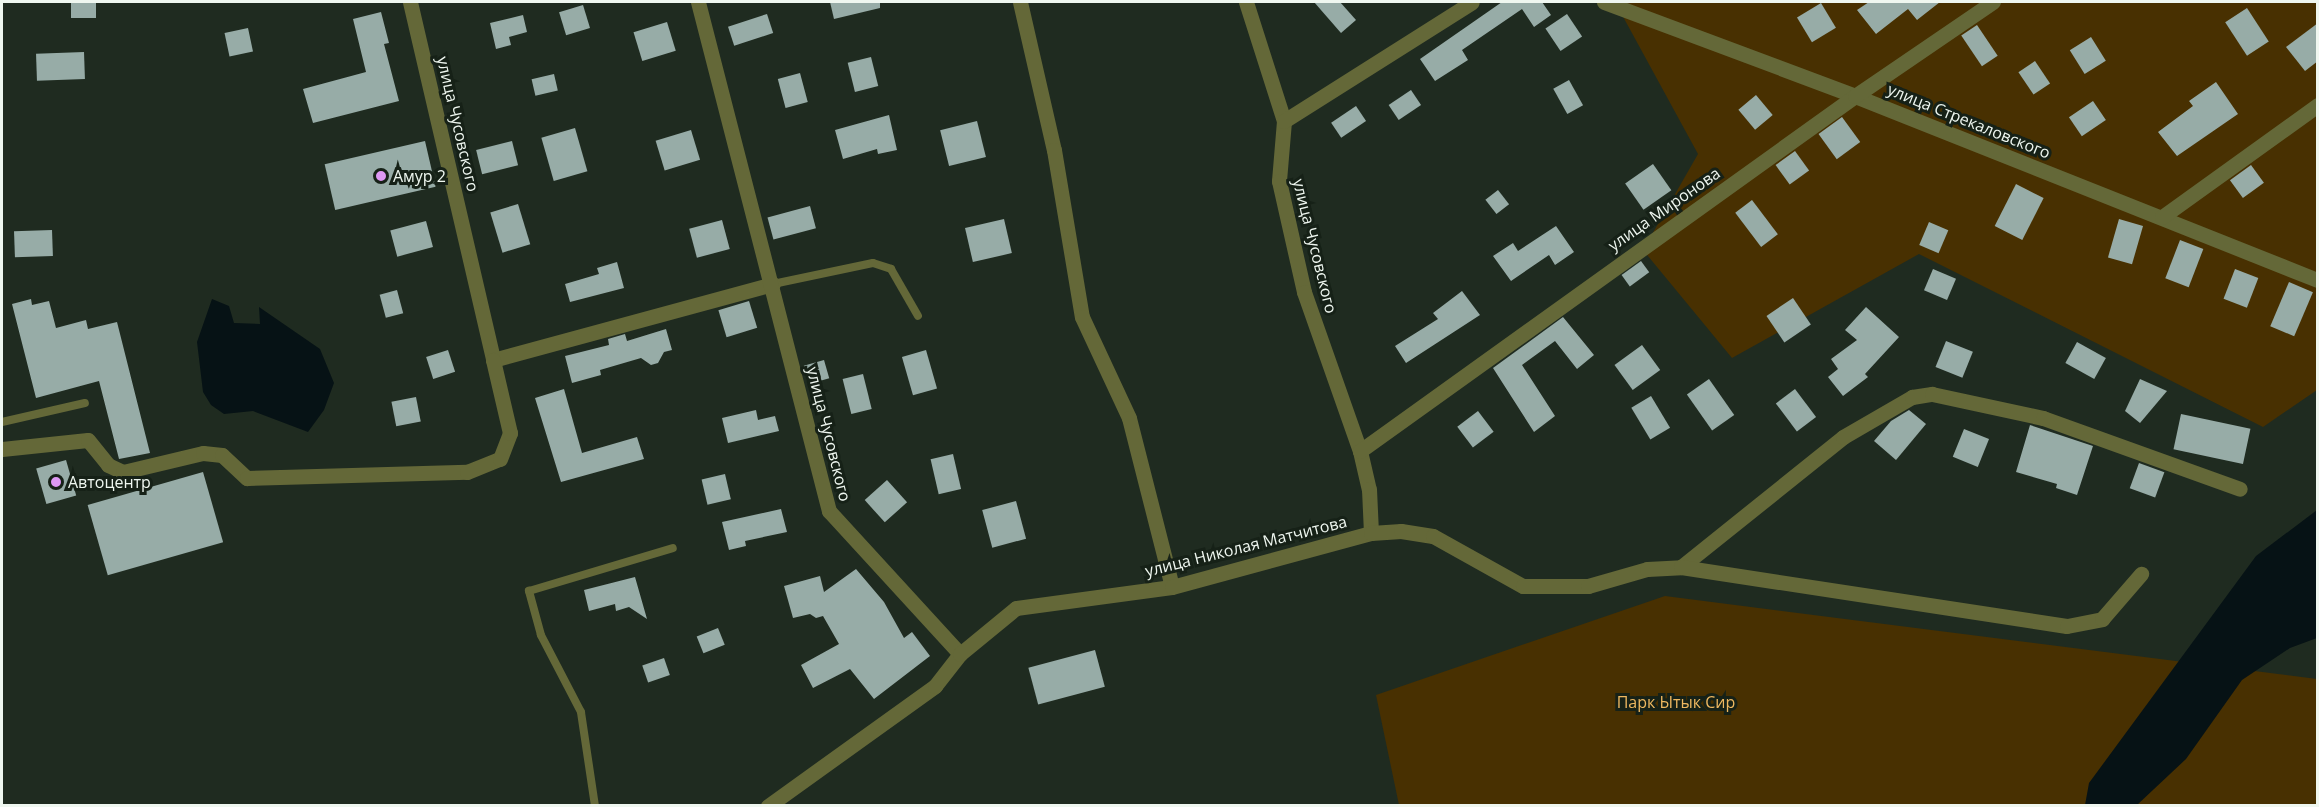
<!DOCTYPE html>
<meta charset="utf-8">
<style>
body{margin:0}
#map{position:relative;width:2319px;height:807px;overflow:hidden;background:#1f2b20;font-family:"Open Sans",sans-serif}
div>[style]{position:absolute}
.green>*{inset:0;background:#483001}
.water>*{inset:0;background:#061215}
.building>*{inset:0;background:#97aca7;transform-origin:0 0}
.lane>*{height:8px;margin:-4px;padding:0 4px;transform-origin:4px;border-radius:4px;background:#646838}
.street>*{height:15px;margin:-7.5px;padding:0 7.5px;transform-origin:7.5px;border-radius:7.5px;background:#646838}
.dots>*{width:16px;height:16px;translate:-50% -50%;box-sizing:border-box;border:3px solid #162117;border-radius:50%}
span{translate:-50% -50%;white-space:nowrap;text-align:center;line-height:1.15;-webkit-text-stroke:6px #162117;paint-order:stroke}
.street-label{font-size:16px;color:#eff7f0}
.poi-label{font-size:16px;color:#eff7f0}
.left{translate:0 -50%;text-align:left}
.park-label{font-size:16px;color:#eeb860}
.frame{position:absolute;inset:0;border:3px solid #eff7f0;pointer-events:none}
</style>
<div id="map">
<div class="green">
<div style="clip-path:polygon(1615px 2px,2317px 2px,2317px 390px,2263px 427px,1919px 254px,1732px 358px,1643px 250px,1698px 154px)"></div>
<div style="clip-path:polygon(1665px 596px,2317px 679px,2317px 805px,1399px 805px,1376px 695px)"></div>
</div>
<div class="water">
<div style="clip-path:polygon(212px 299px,229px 306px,234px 323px,260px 324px,259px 307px,320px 349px,334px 383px,324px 410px,308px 432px,253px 411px,224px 414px,211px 405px,203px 392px,197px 342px)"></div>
<div style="clip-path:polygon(2317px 510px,2317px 638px,2290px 648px,2242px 680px,2186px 759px,2137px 805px,2085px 805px,2089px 783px,2256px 556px)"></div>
</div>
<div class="building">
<div style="left:71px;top:2px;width:25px;height:16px"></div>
<div style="clip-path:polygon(830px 2px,880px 2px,880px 8px,834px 19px)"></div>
<div style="clip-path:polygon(1314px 2px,1340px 2px,1356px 20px,1341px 33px)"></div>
<div style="clip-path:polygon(1502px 2px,1542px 2px,1551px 15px,1534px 27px,1522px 9px,1462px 50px,1468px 60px,1435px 81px,1420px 59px)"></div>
<div style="clip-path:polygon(1869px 2px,1940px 2px,1917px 20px,1908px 9px,1876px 34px,1857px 10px)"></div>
<div style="left:1821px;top:3px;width:29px;height:28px;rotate:59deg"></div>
<div style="left:583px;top:5px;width:24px;height:25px;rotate:73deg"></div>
<div style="left:2247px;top:8px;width:40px;height:26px;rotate:57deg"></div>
<div style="clip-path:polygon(381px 12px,389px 43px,384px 44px,399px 101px,313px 123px,303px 89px,366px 72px,353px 19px)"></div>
<div style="left:767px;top:14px;width:20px;height:41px;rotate:72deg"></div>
<div style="left:1567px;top:14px;width:27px;height:26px;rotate:56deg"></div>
<div style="clip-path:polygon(523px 15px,527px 32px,509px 37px,511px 45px,496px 49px,490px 23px)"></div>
<div style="left:667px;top:22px;width:30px;height:35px;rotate:73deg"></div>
<div style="clip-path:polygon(2318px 23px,2318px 61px,2305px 71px,2286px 47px)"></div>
<div style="left:1977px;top:25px;width:37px;height:19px;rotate:56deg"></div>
<div style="left:248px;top:28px;width:24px;height:24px;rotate:78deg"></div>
<div style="left:2091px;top:37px;width:28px;height:25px;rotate:58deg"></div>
<div style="left:84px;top:52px;width:27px;height:48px;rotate:88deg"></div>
<div style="left:871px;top:57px;width:30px;height:24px;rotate:76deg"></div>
<div style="left:2035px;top:61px;width:27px;height:20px;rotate:56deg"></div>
<div style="left:800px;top:73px;width:30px;height:23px;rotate:75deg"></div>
<div style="left:554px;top:74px;width:17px;height:23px;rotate:77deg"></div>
<div style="left:1569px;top:80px;width:29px;height:18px;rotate:61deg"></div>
<div style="clip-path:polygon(2216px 82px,2238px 114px,2177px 156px,2158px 132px,2193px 106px,2189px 101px)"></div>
<div style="left:1411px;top:90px;width:18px;height:27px;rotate:56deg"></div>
<div style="left:1756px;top:95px;width:26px;height:23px;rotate:50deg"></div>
<div style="left:2093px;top:101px;width:23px;height:29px;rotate:56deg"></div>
<div style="left:1356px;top:106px;width:18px;height:30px;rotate:56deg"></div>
<div style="clip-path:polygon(889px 115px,897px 150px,878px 154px,877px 149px,843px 159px,835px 130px)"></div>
<div style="left:1842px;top:117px;width:31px;height:29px;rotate:54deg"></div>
<div style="left:977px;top:121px;width:37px;height:38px;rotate:76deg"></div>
<div style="left:575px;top:128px;width:45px;height:35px;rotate:74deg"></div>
<div style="left:691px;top:130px;width:31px;height:37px;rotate:73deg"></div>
<div style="left:425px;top:141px;width:47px;height:103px;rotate:77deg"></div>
<div style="left:512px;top:141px;width:25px;height:37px;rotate:76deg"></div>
<div style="left:1795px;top:151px;width:24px;height:24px;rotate:54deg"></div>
<div style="left:1653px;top:164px;width:32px;height:34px;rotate:55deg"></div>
<div style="left:2251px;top:165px;width:22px;height:26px;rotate:54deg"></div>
<div style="left:2016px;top:184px;width:31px;height:47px;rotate:27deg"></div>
<div style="left:1498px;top:190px;width:18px;height:16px;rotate:52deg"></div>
<div style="left:1752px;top:200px;width:43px;height:21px;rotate:53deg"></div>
<div style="left:518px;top:204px;width:42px;height:29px;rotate:73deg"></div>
<div style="left:810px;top:206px;width:23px;height:44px;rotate:75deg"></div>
<div style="left:1004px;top:219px;width:35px;height:40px;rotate:77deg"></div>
<div style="left:2119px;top:219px;width:25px;height:40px;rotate:16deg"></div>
<div style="left:722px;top:220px;width:30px;height:34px;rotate:75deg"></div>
<div style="left:426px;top:221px;width:27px;height:37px;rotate:75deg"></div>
<div style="left:1929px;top:222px;width:21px;height:25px;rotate:23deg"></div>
<div style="clip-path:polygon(1556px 226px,1574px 252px,1555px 265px,1549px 255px,1511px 281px,1493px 256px,1513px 243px,1518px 251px)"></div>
<div style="left:52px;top:230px;width:26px;height:38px;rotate:88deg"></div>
<div style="left:2180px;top:240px;width:25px;height:41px;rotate:21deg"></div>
<div style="left:1641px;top:261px;width:14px;height:24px;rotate:54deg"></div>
<div style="clip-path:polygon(617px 262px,624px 288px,570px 302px,565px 284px,599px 274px,597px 268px)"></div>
<div style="left:1933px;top:269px;width:25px;height:23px;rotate:23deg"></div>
<div style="left:2235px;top:269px;width:25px;height:32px;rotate:21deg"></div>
<div style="left:2289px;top:282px;width:26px;height:48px;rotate:23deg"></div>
<div style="left:397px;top:290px;width:24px;height:18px;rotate:75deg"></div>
<div style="clip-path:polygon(1462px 291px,1480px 315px,1406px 363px,1395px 346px,1438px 319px,1433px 313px)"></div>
<div style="left:1793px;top:298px;width:32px;height:32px;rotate:56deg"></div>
<div style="clip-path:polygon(31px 299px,32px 305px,49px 301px,56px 328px,86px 320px,88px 329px,117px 322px,150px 453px,119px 459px,99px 381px,36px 398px,12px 304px)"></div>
<div style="left:749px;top:301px;width:28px;height:32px;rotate:73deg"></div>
<div style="clip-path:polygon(1866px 307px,1899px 337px,1865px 374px,1868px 377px,1843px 396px,1828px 377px,1838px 369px,1831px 359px,1857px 340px,1845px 330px)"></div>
<div style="clip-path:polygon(1563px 317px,1594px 355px,1577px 369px,1555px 341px,1522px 365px,1555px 416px,1534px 432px,1493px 368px)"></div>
<div style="clip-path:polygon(666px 329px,672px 350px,664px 352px,658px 363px,651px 365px,641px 358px,600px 370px,601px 375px,572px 383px,565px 356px,609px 345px,608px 339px,625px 334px,627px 341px)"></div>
<div style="left:1946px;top:341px;width:29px;height:28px;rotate:22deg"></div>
<div style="left:2077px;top:342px;width:33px;height:24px;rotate:29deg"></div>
<div style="left:1642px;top:345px;width:31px;height:34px;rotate:54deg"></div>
<div style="left:448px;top:350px;width:23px;height:23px;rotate:72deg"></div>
<div style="left:926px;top:350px;width:40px;height:25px;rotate:74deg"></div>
<div style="left:824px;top:360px;width:19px;height:21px;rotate:74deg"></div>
<div style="left:863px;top:374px;width:36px;height:21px;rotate:76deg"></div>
<div style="left:1709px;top:379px;width:44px;height:27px;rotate:55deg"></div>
<div style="clip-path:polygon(2140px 379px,2167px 391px,2140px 423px,2125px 411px)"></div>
<div style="clip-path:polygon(564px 389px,582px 453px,637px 437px,644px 459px,561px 482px,535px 398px)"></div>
<div style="left:1795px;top:389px;width:35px;height:24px;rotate:53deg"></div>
<div style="left:1651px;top:396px;width:37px;height:23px;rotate:59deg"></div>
<div style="left:416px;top:397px;width:25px;height:25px;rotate:79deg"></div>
<div style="clip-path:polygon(756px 410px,758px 420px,775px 416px,779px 431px,728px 443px,722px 418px)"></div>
<div style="clip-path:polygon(1909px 410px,1926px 424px,1896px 460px,1874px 441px,1891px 421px)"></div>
<div style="left:1478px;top:411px;width:26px;height:26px;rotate:53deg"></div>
<div style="left:2181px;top:414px;width:71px;height:36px;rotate:12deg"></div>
<div style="clip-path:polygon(2030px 425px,2093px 446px,2077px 495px,2056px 488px,2057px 484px,2016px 472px)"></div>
<div style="left:1964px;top:429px;width:27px;height:30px;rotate:22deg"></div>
<div style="left:953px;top:454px;width:36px;height:23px;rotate:77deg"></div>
<div style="left:66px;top:460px;width:37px;height:31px;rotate:74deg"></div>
<div style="left:2139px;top:463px;width:27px;height:27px;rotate:20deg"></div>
<div style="left:203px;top:472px;width:73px;height:120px;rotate:74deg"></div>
<div style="left:725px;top:474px;width:26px;height:24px;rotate:77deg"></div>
<div style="left:887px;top:480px;width:30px;height:30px;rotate:48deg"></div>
<div style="left:1016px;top:501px;width:39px;height:35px;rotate:75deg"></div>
<div style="clip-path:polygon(781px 509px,787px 532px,745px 541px,746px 546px,729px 550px,722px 522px)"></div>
<div style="clip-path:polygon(856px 569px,884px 602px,904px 638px,912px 632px,930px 656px,874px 699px,850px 669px,813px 688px,801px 665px,839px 644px,823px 616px,816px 618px,810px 614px,793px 618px,784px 586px,820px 576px,824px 592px)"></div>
<div style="clip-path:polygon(635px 577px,647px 619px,629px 607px,616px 611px,615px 604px,589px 611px,584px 590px)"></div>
<div style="left:718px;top:628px;width:18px;height:23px;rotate:68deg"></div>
<div style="left:1095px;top:650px;width:38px;height:69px;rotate:75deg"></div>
<div style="left:664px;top:658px;width:18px;height:23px;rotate:71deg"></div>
</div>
<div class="lane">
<div style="left:773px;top:284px;width:102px;rotate:-11.9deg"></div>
<div style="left:873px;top:263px;width:19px;rotate:18deg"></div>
<div style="left:891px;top:269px;width:54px;rotate:60.1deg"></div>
<div style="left:2px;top:422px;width:85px;rotate:-12.9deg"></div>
<div style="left:595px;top:806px;width:95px;rotate:-98.5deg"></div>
<div style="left:581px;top:712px;width:87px;rotate:-117.5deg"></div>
<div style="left:541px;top:635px;width:46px;rotate:-105.3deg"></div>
<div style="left:529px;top:591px;width:150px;rotate:-16.6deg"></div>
</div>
<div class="street">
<div style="left:410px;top:2px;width:367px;rotate:76.9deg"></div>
<div style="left:493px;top:360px;width:290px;rotate:-15.2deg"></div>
<div style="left:698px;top:2px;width:526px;rotate:75.57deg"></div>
<div style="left:829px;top:511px;width:194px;rotate:47.5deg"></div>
<div style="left:1020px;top:2px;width:152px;rotate:77.1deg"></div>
<div style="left:1054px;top:150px;width:169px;rotate:80.5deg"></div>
<div style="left:1082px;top:317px;width:111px;rotate:65deg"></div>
<div style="left:1129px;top:418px;width:174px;rotate:75.7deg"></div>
<div style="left:1246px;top:2px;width:125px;rotate:72.3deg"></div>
<div style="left:1284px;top:121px;width:60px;rotate:94.8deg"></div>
<div style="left:1279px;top:181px;width:114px;rotate:77.3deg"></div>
<div style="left:1304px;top:292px;width:169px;rotate:70.6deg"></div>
<div style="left:1360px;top:451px;width:39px;rotate:77deg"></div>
<div style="left:1369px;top:489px;width:44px;rotate:87.4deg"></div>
<div style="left:1604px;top:2px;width:268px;rotate:20.5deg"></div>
<div style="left:1855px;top:96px;width:498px;rotate:21.7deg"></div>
<div style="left:1284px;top:121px;width:222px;rotate:-32.3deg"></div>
<div style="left:2162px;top:217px;width:192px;rotate:-35.7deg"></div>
<div style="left:2px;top:449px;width:86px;rotate:-6deg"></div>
<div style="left:88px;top:440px;width:32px;rotate:51deg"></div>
<div style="left:108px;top:465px;width:17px;rotate:25deg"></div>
<div style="left:123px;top:472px;width:82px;rotate:-13.4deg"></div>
<div style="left:203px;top:453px;width:19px;rotate:6deg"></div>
<div style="left:222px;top:455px;width:34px;rotate:43deg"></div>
<div style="left:247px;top:478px;width:220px;rotate:-1.6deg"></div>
<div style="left:467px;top:472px;width:35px;rotate:-22deg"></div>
<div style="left:500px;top:459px;width:28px;rotate:-69deg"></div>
<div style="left:510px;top:433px;width:75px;rotate:-103.1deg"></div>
<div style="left:1360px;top:451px;width:609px;rotate:-35.65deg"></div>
<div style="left:1855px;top:96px;width:167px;rotate:-34.3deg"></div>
<div style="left:1681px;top:567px;width:208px;rotate:-38.7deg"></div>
<div style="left:1843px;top:437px;width:80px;rotate:-30.1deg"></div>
<div style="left:1912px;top:397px;width:20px;rotate:-9deg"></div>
<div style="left:1932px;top:394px;width:114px;rotate:12.2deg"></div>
<div style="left:2043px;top:418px;width:209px;rotate:19.8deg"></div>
<div style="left:768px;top:806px;width:206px;rotate:-35.7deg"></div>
<div style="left:935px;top:686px;width:41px;rotate:-52deg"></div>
<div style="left:960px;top:654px;width:72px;rotate:-39.4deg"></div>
<div style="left:1016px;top:608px;width:157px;rotate:-7.7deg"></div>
<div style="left:1172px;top:587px;width:206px;rotate:-15.2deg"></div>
<div style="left:1371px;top:533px;width:30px;rotate:-4deg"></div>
<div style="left:1401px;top:531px;width:32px;rotate:9deg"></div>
<div style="left:1433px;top:536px;width:103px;rotate:29.1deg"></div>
<div style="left:1523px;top:586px;width:65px"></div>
<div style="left:1588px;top:586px;width:61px;rotate:-16.1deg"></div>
<div style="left:1647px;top:569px;width:34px;rotate:-3deg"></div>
<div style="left:1681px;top:567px;width:390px;rotate:8.7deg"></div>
<div style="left:2067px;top:626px;width:36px;rotate:-11deg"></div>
<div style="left:2102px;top:619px;width:60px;rotate:-49.1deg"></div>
</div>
<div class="dots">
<div style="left:381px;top:176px;background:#dd98f3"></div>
<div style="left:56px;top:482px;background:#dd98f3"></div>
</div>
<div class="street-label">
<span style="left:1969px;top:121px;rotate:22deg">улица Стрекаловского</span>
<span style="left:458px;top:124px;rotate:77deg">улица Чусовского</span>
<span style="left:1664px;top:209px;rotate:-35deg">улица Миронова</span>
<span style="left:1315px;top:246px;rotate:76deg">улица Чусовского</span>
<span style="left:829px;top:434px;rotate:76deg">улица Чусовского</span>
<span style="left:1246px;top:546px;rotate:-14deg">улица Николая Матчитова</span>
</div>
<div class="poi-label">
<span class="left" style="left:393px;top:176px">Амур 2</span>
<span class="left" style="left:68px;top:482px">Автоцентр</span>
</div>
<div class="park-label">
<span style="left:1676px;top:702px">Парк Ытык Сир</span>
</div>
<div class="frame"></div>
</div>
